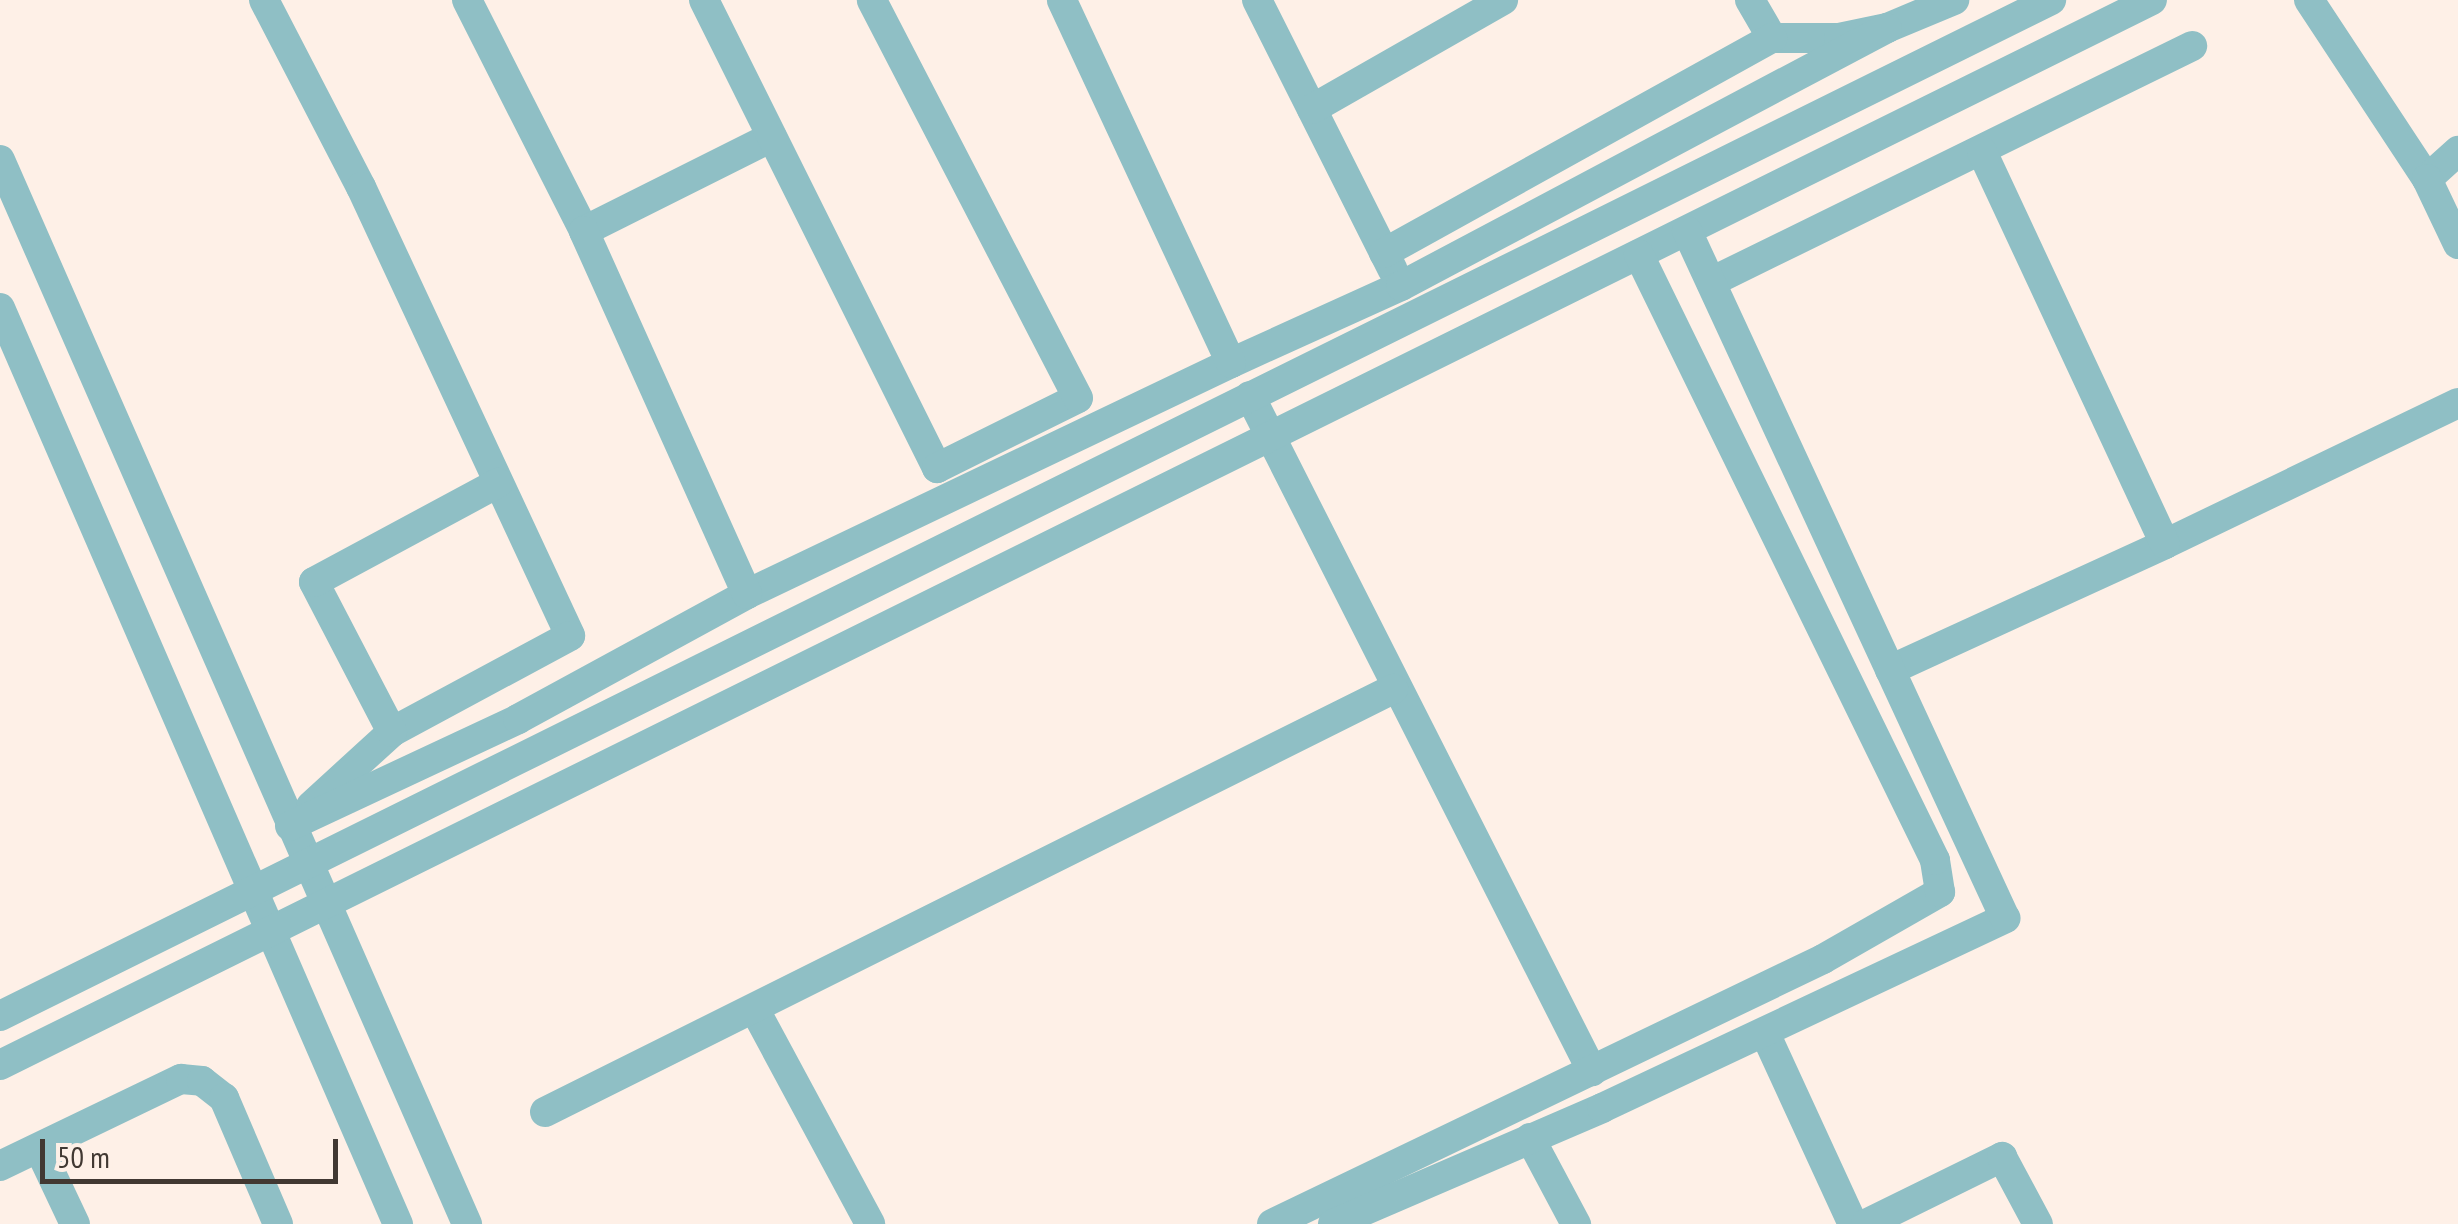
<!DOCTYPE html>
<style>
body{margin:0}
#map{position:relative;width:2458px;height:1224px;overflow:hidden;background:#fef0e7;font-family:"PT Sans Narrow",sans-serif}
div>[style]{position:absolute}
.street>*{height:30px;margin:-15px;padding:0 15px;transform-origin:15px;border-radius:15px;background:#8fbfc5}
span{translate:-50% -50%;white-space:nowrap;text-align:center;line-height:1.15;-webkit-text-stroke:8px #fef0e7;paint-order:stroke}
.scale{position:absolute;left:40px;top:1139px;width:298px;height:45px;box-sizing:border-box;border:5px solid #413832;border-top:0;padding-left:12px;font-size:30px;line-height:35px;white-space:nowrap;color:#413832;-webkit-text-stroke:8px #fef0e7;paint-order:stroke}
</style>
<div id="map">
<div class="street">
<div style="left:264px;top:0;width:211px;rotate:62.6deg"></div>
<div style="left:361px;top:187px;width:495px;rotate:65deg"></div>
<div style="left:570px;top:636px;width:202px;rotate:151.7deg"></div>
<div style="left:467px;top:0;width:259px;rotate:63.1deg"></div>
<div style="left:584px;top:231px;width:210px;rotate:-26.6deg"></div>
<div style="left:704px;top:0;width:523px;rotate:63.53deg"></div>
<div style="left:937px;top:468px;width:157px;rotate:-26.4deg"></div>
<div style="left:1078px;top:398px;width:448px;rotate:-117.4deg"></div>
<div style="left:1257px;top:0;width:302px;rotate:63.3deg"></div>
<div style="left:1750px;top:0;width:44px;rotate:59.9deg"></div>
<div style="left:1772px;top:38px;width:67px"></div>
<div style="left:1839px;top:38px;width:49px;rotate:-11.8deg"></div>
<div style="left:1887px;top:28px;width:73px;rotate:-22.7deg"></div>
<div style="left:2309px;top:0;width:214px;rotate:56.6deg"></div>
<div style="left:2427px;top:179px;width:42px;rotate:-42.1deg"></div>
<div style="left:1312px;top:109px;width:220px;rotate:-29.7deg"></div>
<div style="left:0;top:160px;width:1162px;rotate:66.3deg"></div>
<div style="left:2427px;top:179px;width:72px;rotate:64.5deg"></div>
<div style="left:1384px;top:253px;width:444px;rotate:-29deg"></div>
<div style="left:1711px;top:282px;width:536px;rotate:-26.13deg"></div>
<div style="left:0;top:308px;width:999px;rotate:66.52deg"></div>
<div style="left:1231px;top:363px;width:187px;rotate:-24.4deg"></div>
<div style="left:1401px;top:286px;width:550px;rotate:-27.96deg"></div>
<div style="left:1250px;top:396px;width:757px;rotate:63.13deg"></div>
<div style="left:2165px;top:544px;width:325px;rotate:-25.7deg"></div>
<div style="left:747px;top:594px;width:536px;rotate:-25.51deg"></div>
<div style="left:1231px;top:363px;width:400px;rotate:-115deg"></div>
<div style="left:1890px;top:670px;width:302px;rotate:-24.6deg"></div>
<div style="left:2165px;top:544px;width:433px;rotate:-115deg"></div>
<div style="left:311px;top:806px;width:110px;rotate:-42.4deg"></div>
<div style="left:392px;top:732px;width:169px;rotate:-117.5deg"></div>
<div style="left:314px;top:582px;width:209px;rotate:-28.3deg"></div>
<div style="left:290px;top:826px;width:252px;rotate:-25.1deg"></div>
<div style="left:518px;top:719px;width:261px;rotate:-28.6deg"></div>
<div style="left:747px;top:594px;width:398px;rotate:-114.2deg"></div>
<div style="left:755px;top:1010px;width:243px;rotate:61.7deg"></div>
<div style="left:0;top:1016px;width:2289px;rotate:-26.35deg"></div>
<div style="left:1765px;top:1033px;width:210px;rotate:65.3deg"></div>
<div style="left:0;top:1065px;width:2401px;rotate:-26.33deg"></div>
<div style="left:545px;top:1112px;width:948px;rotate:-26.51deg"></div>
<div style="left:1530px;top:1138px;width:98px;rotate:61.9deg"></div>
<div style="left:39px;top:1148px;width:84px;rotate:64.7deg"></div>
<div style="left:0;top:1166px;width:201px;rotate:-25.7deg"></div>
<div style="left:181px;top:1079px;width:21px;rotate:5deg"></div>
<div style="left:202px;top:1081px;width:28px;rotate:38deg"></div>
<div style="left:224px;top:1098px;width:137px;rotate:66.8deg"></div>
<div style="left:1272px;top:1224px;width:611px;rotate:-25.68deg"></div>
<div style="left:1823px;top:959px;width:135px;rotate:-29.8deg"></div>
<div style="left:1940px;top:892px;width:32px;rotate:-99deg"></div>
<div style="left:1935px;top:860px;width:674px;rotate:-116.07deg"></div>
<div style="left:1333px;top:1224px;width:293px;rotate:-23.3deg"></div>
<div style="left:1602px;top:1108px;width:446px;rotate:-25.2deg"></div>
<div style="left:2005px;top:918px;width:757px;rotate:-114.84deg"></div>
<div style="left:1866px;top:1224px;width:152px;rotate:-26.2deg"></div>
<div style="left:2002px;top:1157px;width:76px;rotate:61.8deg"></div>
</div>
<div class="scale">50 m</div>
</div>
